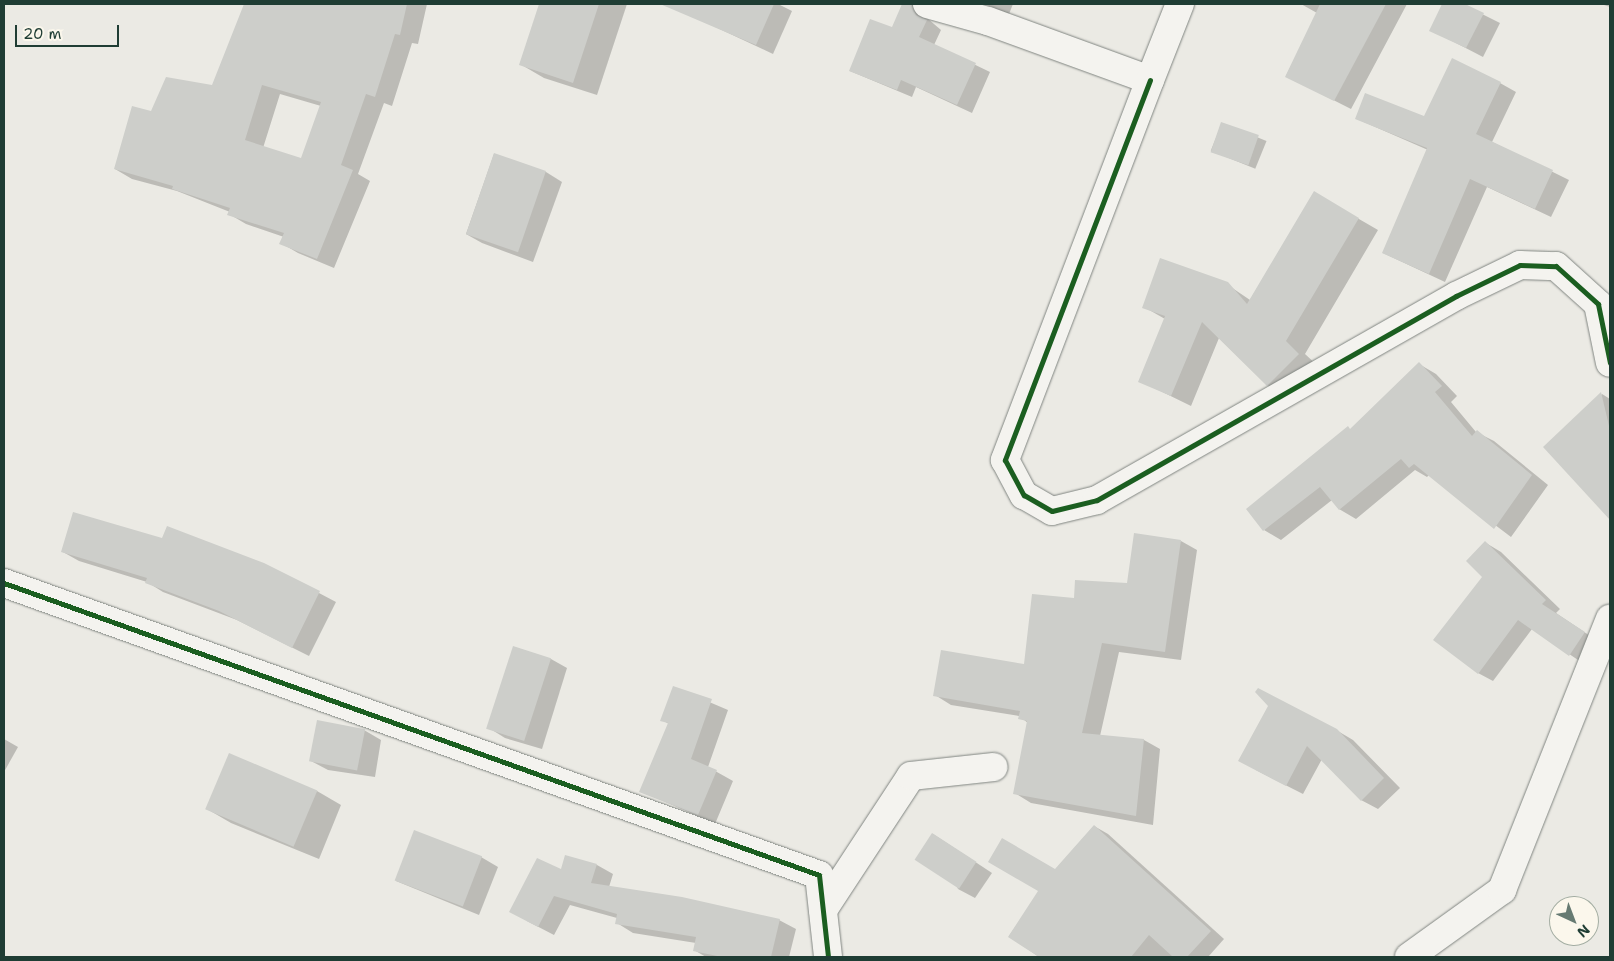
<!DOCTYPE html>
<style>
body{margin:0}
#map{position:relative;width:1614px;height:961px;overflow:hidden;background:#ebeae4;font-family:"Shantell Sans",sans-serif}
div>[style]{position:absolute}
.shadow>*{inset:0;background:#0003;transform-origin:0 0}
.building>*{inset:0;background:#cdceca;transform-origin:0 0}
.roads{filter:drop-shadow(0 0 1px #808581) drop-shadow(0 0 1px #808581)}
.minor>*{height:28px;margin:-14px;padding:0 14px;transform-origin:14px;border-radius:14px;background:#f4f3ef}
.cycleway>*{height:5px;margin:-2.5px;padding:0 2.5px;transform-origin:2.5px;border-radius:2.5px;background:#1b5e20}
span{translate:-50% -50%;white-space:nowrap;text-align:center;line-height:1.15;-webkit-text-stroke:4px #fbf7ec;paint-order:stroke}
.frame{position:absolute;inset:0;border:5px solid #1f3d34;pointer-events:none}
.north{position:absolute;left:1549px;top:896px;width:50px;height:50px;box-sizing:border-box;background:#fbf7ec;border:1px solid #a3ada2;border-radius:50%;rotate:137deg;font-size:14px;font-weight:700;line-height:20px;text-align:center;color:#1f3d34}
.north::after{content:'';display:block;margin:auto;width:18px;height:22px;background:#667a72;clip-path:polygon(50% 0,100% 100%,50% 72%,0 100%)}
.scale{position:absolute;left:15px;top:25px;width:104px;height:22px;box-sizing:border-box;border:2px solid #1f3d34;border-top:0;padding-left:6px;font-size:15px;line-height:18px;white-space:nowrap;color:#1f3d34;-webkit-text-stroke:4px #fbf7ec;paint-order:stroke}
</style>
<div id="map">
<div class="shadow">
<div style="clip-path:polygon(evenodd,245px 4px,427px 4px,418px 44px,412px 43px,392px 106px,384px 103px,358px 174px,370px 181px,334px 268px,298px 253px,281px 243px,284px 237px,246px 224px,229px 214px,230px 212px,177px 191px,132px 179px,115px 169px,152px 113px,213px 86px,245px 4px,280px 94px,321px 106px,302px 160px,263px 148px,280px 94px)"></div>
<div style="clip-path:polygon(540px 4px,627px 4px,597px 95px,544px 78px,520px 64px)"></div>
<div style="clip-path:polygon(700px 4px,778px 4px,792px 11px,773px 54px,694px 17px)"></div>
<div style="clip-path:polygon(903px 4px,930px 4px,927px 18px,941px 30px,934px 45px,990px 72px,972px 113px,916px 87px,912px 97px,850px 71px,892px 29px)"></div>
<div style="clip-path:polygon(984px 4px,1013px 4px,1009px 14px)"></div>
<div style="clip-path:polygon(1301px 4px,1407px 4px,1351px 109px,1286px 76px,1317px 13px)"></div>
<div style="clip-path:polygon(1444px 4px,1462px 4px,1500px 23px,1483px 57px,1431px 30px)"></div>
<div style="clip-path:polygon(1602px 4px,1610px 4px,1610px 7px,1604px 5px)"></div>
<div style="clip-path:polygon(1500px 83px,1516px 92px,1492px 142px,1569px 180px,1551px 217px,1487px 187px,1445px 282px,1383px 253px,1428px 150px,1357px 119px,1424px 117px)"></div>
<div style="left:1222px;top:123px;width:48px;height:30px;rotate:22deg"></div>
<div style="clip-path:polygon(494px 154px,546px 172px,562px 182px,533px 262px,482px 243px,466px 234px)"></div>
<div style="clip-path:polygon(1314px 193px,1378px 230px,1305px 354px,1318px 366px,1287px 396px,1267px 385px,1219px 338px,1191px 406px,1140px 381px,1165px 319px,1144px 307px,1222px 281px,1250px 300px)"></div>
<div style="clip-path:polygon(1419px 364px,1436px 374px,1457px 396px,1451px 402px,1476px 432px,1494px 441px,1548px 485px,1511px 537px,1429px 475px,1427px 477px,1415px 470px,1356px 519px,1339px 509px,1332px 500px,1281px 540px,1264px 530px,1351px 430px)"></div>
<div style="clip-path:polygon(1602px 394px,1610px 399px,1610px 514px,1602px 509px,1544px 447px)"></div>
<div style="clip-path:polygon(163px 540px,264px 564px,336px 602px,309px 656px,237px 620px,163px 592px,147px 582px,79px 561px,63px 552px)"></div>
<div style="clip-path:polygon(1181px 541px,1197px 550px,1181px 660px,1119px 652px,1100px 736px,1144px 740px,1160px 749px,1153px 825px,1031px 803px,1015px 793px,1028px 723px,1019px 716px,951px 705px,935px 695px,1026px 666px,1076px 599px,1128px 584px)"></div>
<div style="clip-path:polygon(1486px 543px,1501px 552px,1560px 609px,1556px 613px,1599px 642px,1584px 664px,1532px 629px,1493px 681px,1478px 673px)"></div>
<div style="clip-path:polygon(514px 647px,551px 659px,567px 668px,542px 749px,505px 738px,489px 728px)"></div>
<div style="clip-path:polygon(674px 687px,728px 710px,708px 767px,733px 781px,715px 824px,641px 791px,669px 724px,662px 720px)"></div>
<div style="clip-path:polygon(1269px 705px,1336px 730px,1353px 740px,1400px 788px,1378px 809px,1361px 800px,1322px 759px,1303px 794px,1256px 770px)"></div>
<div style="clip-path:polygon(364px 730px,381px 740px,375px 777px,328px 770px,311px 761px)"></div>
<div style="clip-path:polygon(4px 739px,18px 747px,4px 772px)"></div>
<div style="clip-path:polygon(317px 791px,341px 805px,319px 859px,231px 823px,207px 809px)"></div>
<div style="clip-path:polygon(1094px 826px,1108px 834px,1224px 939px,1208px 957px,1039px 957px,1009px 936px,1055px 870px)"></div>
<div style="clip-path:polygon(933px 834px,992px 873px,975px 898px,958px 889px)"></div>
<div style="clip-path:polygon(481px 857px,498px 867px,479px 915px,396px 881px)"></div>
<div style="clip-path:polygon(597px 865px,613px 874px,609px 887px,779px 920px,796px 929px,789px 957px,706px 957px,694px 950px,696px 943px,633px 933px,617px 923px,617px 918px,570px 905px,554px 935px,527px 921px,561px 871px)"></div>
</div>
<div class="building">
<div style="clip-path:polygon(evenodd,244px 4px,407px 4px,400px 35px,395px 34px,375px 97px,366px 94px,341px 165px,353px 170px,317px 259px,279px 244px,284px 233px,227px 215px,230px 208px,172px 189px,173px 186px,114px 169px,132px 106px,151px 111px,166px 77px,212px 85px,244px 4px,262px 85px,321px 102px,301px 158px,245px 140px,262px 85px)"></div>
<div style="clip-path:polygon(539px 4px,599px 4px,573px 83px,519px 65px)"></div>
<div style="clip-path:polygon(660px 4px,774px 4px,756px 45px)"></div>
<div style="clip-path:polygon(902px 4px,912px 4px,916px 15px,927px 20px,919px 37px,976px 63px,957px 105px,901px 80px,897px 90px,849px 71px,870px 19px,892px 27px)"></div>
<div style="clip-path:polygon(1320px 4px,1386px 4px,1334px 101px,1285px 77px)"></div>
<div style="clip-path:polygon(1442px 4px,1465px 4px,1484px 13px,1466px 48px,1429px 31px)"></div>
<div style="clip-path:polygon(1452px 58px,1501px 82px,1476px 134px,1553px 170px,1535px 209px,1470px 179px,1429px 274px,1382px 253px,1427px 148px,1355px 119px,1365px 93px,1424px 116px)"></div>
<div style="left:1221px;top:122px;width:40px;height:32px;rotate:19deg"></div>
<div style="left:494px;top:153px;width:55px;height:86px;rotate:19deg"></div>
<div style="clip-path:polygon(1314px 191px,1359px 218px,1286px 341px,1299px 354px,1267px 386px,1202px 322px,1171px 396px,1138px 382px,1165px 316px,1142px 308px,1160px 258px,1228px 282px,1247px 304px)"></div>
<div style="clip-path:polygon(1419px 362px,1442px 386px,1435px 392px,1472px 436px,1477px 430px,1532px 475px,1494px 529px,1414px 464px,1409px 468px,1401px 459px,1339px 510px,1320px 487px,1263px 531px,1246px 509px,1348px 426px,1350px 429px)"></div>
<div style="clip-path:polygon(1601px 392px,1610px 430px,1610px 520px,1543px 447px)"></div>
<div style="clip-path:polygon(73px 512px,162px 538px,167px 526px,264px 563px,320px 591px,292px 648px,219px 611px,145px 583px,147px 578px,61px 552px)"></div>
<div style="clip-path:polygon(1134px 533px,1181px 540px,1165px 652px,1102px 643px,1082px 733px,1144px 739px,1136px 816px,1013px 794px,1027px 721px,1018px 719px,1020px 711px,933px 696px,941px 650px,1024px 664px,1032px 594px,1074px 598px,1075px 580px,1127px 583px)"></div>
<div style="clip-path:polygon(1485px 541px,1546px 600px,1542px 604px,1585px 632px,1569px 656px,1518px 620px,1478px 674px,1433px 640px,1482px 577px,1466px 561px)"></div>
<div style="left:513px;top:646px;width:40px;height:87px;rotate:18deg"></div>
<div style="clip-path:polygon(673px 686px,712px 699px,691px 759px,717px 770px,698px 815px,639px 792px,668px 723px,660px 721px)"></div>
<div style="clip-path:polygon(1258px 688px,1337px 729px,1384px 778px,1361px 801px,1307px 746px,1286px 786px,1238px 761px,1268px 706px,1255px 692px)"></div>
<div style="left:317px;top:720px;width:49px;height:42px;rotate:11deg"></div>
<div style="left:229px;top:753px;width:96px;height:61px;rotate:23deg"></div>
<div style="clip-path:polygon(1094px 825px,1211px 931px,1187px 957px,1173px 957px,1149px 935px,1131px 957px,1039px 957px,1008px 937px,1038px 891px,988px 862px,1002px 838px,1055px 869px)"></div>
<div style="left:414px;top:830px;width:73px;height:54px;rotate:21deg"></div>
<div style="left:932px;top:833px;width:53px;height:32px;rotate:33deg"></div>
<div style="clip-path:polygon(565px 855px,597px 864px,591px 883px,682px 897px,780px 919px,771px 957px,722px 957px,693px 951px,696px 937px,615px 924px,617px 914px,554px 896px,538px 927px,509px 912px,537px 858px,561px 869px)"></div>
</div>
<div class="roads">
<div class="minor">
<div style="left:927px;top:4px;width:63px;rotate:15.6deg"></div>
<div style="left:988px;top:21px;width:172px;rotate:20deg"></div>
<div style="left:1150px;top:80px;width:82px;rotate:-68.5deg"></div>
<div style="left:1150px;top:80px;width:407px;rotate:110.9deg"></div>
<div style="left:1005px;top:460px;width:40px;rotate:62deg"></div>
<div style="left:1024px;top:495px;width:32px;rotate:30deg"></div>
<div style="left:1052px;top:511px;width:46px;rotate:-13.7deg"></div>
<div style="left:1097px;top:500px;width:413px;rotate:-29.6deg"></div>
<div style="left:1456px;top:296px;width:71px;rotate:-25.8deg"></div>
<div style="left:1520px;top:265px;width:36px;rotate:2deg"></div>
<div style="left:1556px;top:266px;width:57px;rotate:42.1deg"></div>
<div style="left:1598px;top:304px;width:60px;rotate:78.5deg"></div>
<div style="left:4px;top:583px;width:866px;rotate:19.71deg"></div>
<div style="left:819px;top:875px;width:82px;rotate:83.7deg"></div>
<div style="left:823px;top:910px;width:160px;rotate:-56.7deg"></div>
<div style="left:911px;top:776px;width:83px;rotate:-6.2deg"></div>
<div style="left:1409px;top:957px;width:115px;rotate:-35.8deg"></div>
<div style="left:1502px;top:890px;width:292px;rotate:-68.3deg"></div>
</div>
</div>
<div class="cycleway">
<div style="left:1150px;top:80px;width:407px;rotate:110.9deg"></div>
<div style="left:1005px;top:460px;width:40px;rotate:62deg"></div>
<div style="left:1024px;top:495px;width:32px;rotate:30deg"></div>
<div style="left:1052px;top:511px;width:46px;rotate:-13.7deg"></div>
<div style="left:1097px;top:500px;width:413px;rotate:-29.6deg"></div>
<div style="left:1456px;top:296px;width:71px;rotate:-25.8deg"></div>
<div style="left:1520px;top:265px;width:36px;rotate:2deg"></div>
<div style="left:1556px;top:266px;width:57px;rotate:42.1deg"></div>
<div style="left:1598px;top:304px;width:60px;rotate:78.5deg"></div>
<div style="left:4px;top:583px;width:866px;rotate:19.71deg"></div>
<div style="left:819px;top:875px;width:82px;rotate:83.7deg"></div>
</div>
<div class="frame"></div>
<div class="north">N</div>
<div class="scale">20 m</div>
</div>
